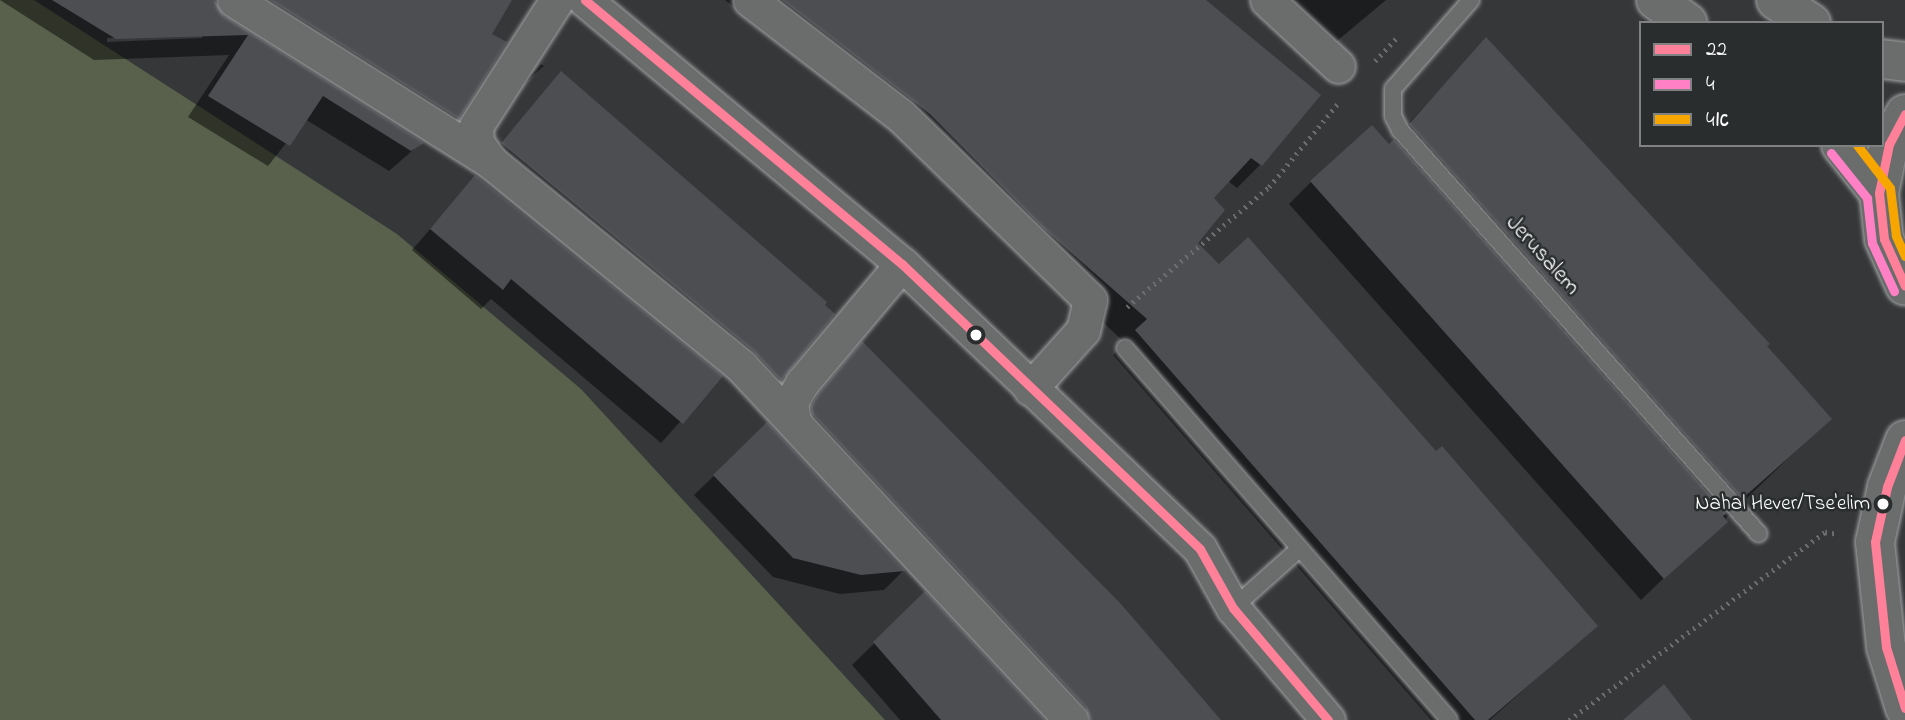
<!DOCTYPE html>
<meta charset="utf-8">
<style>
body{margin:0}
#map{position:relative;width:1905px;height:720px;overflow:hidden;background:#353739;font-family:"Indie Flower","Playpen Sans Hebrew",sans-serif}
div>[style]{position:absolute}
.green>*{inset:0;background:#59614c}
.shadow>*{inset:0;background:#0007}
.building>*{inset:0;background:#4c4e52}
.path>*{height:4.5px;margin-top:-2.25px;transform-origin:0;background:repeating-linear-gradient(90deg,#6b6d6d 0 2px,transparent 0 7px)}
.roads{filter:drop-shadow(0 0 2px #a4a5a6) drop-shadow(0 0 2px #a4a5a6)}
.service>*{height:16px;margin:-8px;padding:0 8px;transform-origin:8px;border-radius:8px;background:#6b6d6d}
.minor>*{height:33px;margin:-16.5px;padding:0 16.5px;transform-origin:16.5px;border-radius:16.5px;background:#6b6d6d}
.tertiary>*{height:38px;margin:-19px;padding:0 19px;transform-origin:19px;border-radius:19px;background:#6b6d6d}
.secondary>*{height:38px;margin:-19px;padding:0 19px;transform-origin:19px;border-radius:19px;background:#6b6d6d}
.bus-1>*{height:9px;margin:-4.5px;padding:0 4.5px;transform-origin:4.5px;border-radius:4.5px;background:#ff8098}
.bus-2>*{height:9px;margin:-4.5px;padding:0 4.5px;transform-origin:4.5px;border-radius:4.5px;background:#ff80c5}
.bus-3>*{height:9px;margin:-4.5px;padding:0 4.5px;transform-origin:4.5px;border-radius:4.5px;background:#f7a600}
.dots>*{width:19px;height:19px;translate:-50% -50%;box-sizing:border-box;border:4px solid #2a2d2e;border-radius:50%}
span{translate:-50% -50%;white-space:nowrap;text-align:center;line-height:1.15;-webkit-text-stroke:5px #2a2d2e;paint-order:stroke}
.bus-label{font-size:21px;color:#fff}
.right{translate:-100% -50%;text-align:right}
.street-label{font-size:23px;color:#fff}
.legend{position:absolute;left:1639px;top:21px;width:245px;height:126px;box-sizing:border-box;background:#2a2d2e;border:2px solid #7f8182;margin:0;padding:9px 12px;list-style:none;font-size:21px;color:#fff}
.legend li{display:flex;align-items:center;gap:14px;height:35px}
.legend b{width:35px;border:2px solid #7f8182}
</style>
<div id="map">
<div class="green">
<div style="clip-path:polygon(0 0,34px 0,397px 234px,581px 389px,885px 720px,0 720px)"></div>
</div>
<div class="shadow">
<div style="clip-path:polygon(evenodd,0 0,496px 0,490px 34px,457px 118px,437px 139px,214px 2px,222px 17px,421px 143px,389px 171px,305px 119px,268px 166px,188px 117px,229px 55px,94px 60px,0 0,202px 35px,202px 38px,107px 42px,107px 38px,202px 35px)"></div>
<div style="clip-path:polygon(725px 0,1204px 0,1260px 165px,1237px 188px,1228px 181px,1212px 198px,1195px 243px,1436px 453px,1595px 626px,1490px 720px,1431px 720px,1113px 355px,1125px 343px,907px 138px)"></div>
<div style="clip-path:polygon(1267px 0,1386px 0,1337px 41px,1261px 7px)"></div>
<div style="clip-path:polygon(1486px 39px,1829px 419px,1641px 600px,1289px 204px,1311px 182px,1388px 146px)"></div>
<div style="clip-path:polygon(541px 64px,544px 66px,515px 92px,519px 86px)"></div>
<div style="clip-path:polygon(561px 73px,780px 380px,758px 401px,481px 166px)"></div>
<div style="clip-path:polygon(475px 177px,721px 376px,661px 443px,491px 299px,481px 309px,412px 250px)"></div>
<div style="clip-path:polygon(862px 344px,1218px 720px,1055px 720px,796px 418px)"></div>
<div style="clip-path:polygon(767px 425px,903px 571px,884px 590px,840px 594px,773px 577px,694px 495px)"></div>
<div style="clip-path:polygon(925px 594px,1042px 720px,900px 720px,852px 665px)"></div>
</div>
<div class="building">
<div style="clip-path:polygon(52px 0,215px 0,224px 16px,424px 143px,411px 151px,323px 96px,290px 146px,208px 96px,248px 35px,116px 39px)"></div>
<div style="clip-path:polygon(270px 0,512px 0,492px 34px,507px 42px,459px 119px)"></div>
<div style="clip-path:polygon(782px 0,1206px 0,1321px 95px,1262px 166px,1251px 158px,1214px 198px,1225px 210px,1198px 243px,1219px 264px,1248px 237px,1436px 451px,1442px 446px,1598px 626px,1488px 720px,1475px 720px,1135px 330px,1147px 319px,1042px 227px,930px 114px)"></div>
<div style="clip-path:polygon(1486px 37px,1770px 344px,1767px 346px,1832px 419px,1742px 499px,1409px 124px)"></div>
<div style="clip-path:polygon(561px 71px,827px 302px,825px 305px,835px 314px,781px 381px,753px 351px,501px 143px)"></div>
<div style="clip-path:polygon(1372px 125px,1389px 144px,1394px 139px,1726px 513px,1723px 516px,1728px 522px,1664px 579px,1310px 181px)"></div>
<div style="clip-path:polygon(475px 175px,723px 376px,683px 424px,511px 279px,503px 290px,430px 229px)"></div>
<div style="clip-path:polygon(862px 341px,1121px 604px,1221px 720px,1090px 720px,1085px 707px,812px 414px,811px 406px,818px 394px)"></div>
<div style="clip-path:polygon(767px 422px,905px 571px,861px 575px,793px 558px,713px 475px)"></div>
<div style="clip-path:polygon(925px 591px,1045px 720px,941px 720px,873px 642px)"></div>
<div style="clip-path:polygon(1664px 684px,1692px 720px,1623px 720px)"></div>
</div>
<div class="path">
<div style="left:1375px;top:61px;width:33px;rotate:-47deg"></div>
<div style="left:1127px;top:307px;width:186px;rotate:-40.2deg"></div>
<div style="left:1269px;top:187px;width:110px;rotate:-50.5deg"></div>
<div style="left:1569px;top:720px;width:318px;rotate:-36.3deg"></div>
<div style="left:1825px;top:532px;width:13px;rotate:9deg"></div>
</div>
<div class="roads">
<div class="service">
<div style="left:1471px;top:0;width:118px;rotate:131.2deg"></div>
<div style="left:1393px;top:89px;width:27px;rotate:90deg"></div>
<div style="left:1393px;top:116px;width:16px;rotate:63deg"></div>
<div style="left:1400px;top:130px;width:540px;rotate:48.38deg"></div>
<div style="left:1125px;top:348px;width:493px;rotate:48.9deg"></div>
<div style="left:1233px;top:608px;width:89px;rotate:-41.8deg"></div>
</div>
<div class="minor">
<div style="left:234px;top:0;width:304px;rotate:32.2deg"></div>
<div style="left:491px;top:162px;width:323px;rotate:39.2deg"></div>
<div style="left:741px;top:366px;width:484px;rotate:47deg"></div>
<div style="left:585px;top:0;width:413px;rotate:39.8deg"></div>
<div style="left:902px;top:264px;width:412px;rotate:43.7deg"></div>
<div style="left:1200px;top:549px;width:68px;rotate:60.8deg"></div>
<div style="left:1233px;top:608px;width:147px;rotate:49.7deg"></div>
<div style="left:750px;top:0;width:189px;rotate:37.5deg"></div>
<div style="left:900px;top:115px;width:265px;rotate:44.2deg"></div>
<div style="left:1090px;top:300px;width:31px;rotate:103deg"></div>
<div style="left:1083px;top:330px;width:79px;rotate:131.9deg"></div>
<div style="left:1267px;top:0;width:97px;rotate:42.9deg"></div>
<div style="left:491px;top:162px;width:24px;rotate:-126deg"></div>
<div style="left:477px;top:143px;width:17px;rotate:-93deg"></div>
<div style="left:476px;top:126px;width:150px;rotate:-57.3deg"></div>
<div style="left:794px;top:421px;width:19px;rotate:-99deg"></div>
<div style="left:791px;top:402px;width:22px;rotate:-60deg"></div>
<div style="left:802px;top:383px;width:155px;rotate:-50deg"></div>
</div>
<div class="tertiary">
<div style="left:1905px;top:440px;width:50px;rotate:111deg"></div>
<div style="left:1887px;top:487px;width:56px;rotate:102.3deg"></div>
<div style="left:1875px;top:542px;width:106px;rotate:84deg"></div>
<div style="left:1886px;top:647px;width:64px;rotate:72.7deg"></div>
</div>
<div class="secondary">
<div style="left:1656px;top:0;width:39px;rotate:36deg"></div>
<div style="left:1776px;top:0;width:42px;rotate:33.3deg"></div>
<div style="left:1882px;top:59px;width:23px;rotate:7deg"></div>
<div style="left:1905px;top:114px;width:34px;rotate:118deg"></div>
<div style="left:1889px;top:144px;width:50px;rotate:101.5deg"></div>
<div style="left:1879px;top:193px;width:46px;rotate:83.8deg"></div>
<div style="left:1884px;top:239px;width:51px;rotate:65.9deg"></div>
<div style="left:1841px;top:145px;width:61px;rotate:51.6deg"></div>
</div>
</div>
<div class="bus-1">
<div style="left:585px;top:0;width:413px;rotate:39.8deg"></div>
<div style="left:902px;top:264px;width:412px;rotate:43.7deg"></div>
<div style="left:1200px;top:549px;width:68px;rotate:60.8deg"></div>
<div style="left:1233px;top:608px;width:147px;rotate:49.7deg"></div>
<div style="left:1905px;top:114px;width:34px;rotate:118deg"></div>
<div style="left:1889px;top:144px;width:50px;rotate:101.5deg"></div>
<div style="left:1879px;top:193px;width:46px;rotate:83.8deg"></div>
<div style="left:1884px;top:239px;width:51px;rotate:65.9deg"></div>
<div style="left:1905px;top:440px;width:50px;rotate:111deg"></div>
<div style="left:1887px;top:487px;width:56px;rotate:102.3deg"></div>
<div style="left:1875px;top:542px;width:106px;rotate:84deg"></div>
<div style="left:1886px;top:647px;width:64px;rotate:72.7deg"></div>
</div>
<div class="bus-2">
<div style="left:1831px;top:153px;width:58px;rotate:51.3deg"></div>
<div style="left:1867px;top:198px;width:45px;rotate:83.7deg"></div>
<div style="left:1872px;top:243px;width:53px;rotate:65.4deg"></div>
</div>
<div class="bus-3">
<div style="left:1857px;top:145px;width:54px;rotate:52.5deg"></div>
<div style="left:1890px;top:188px;width:48px;rotate:82.9deg"></div>
<div style="left:1896px;top:236px;width:22px;rotate:66deg"></div>
</div>
<div class="dots">
<div style="left:976px;top:335px;background:#fff"></div>
<div style="left:1883px;top:504px;background:#fff"></div>
</div>
<div class="bus-label">
<span class="right" style="left:1870px;top:504px">Nahal Hever/Tse'elim</span>
</div>
<div class="street-label">
<span style="left:1542px;top:256px;rotate:48deg">Jerusalem</span>
</div>
<ul class="legend">
<li><b style="height:9px;background:#ff8098"></b>22</li>
<li><b style="height:9px;background:#ff80c5"></b>4</li>
<li><b style="height:9px;background:#f7a600"></b>4א</li>
</ul>
</div>
